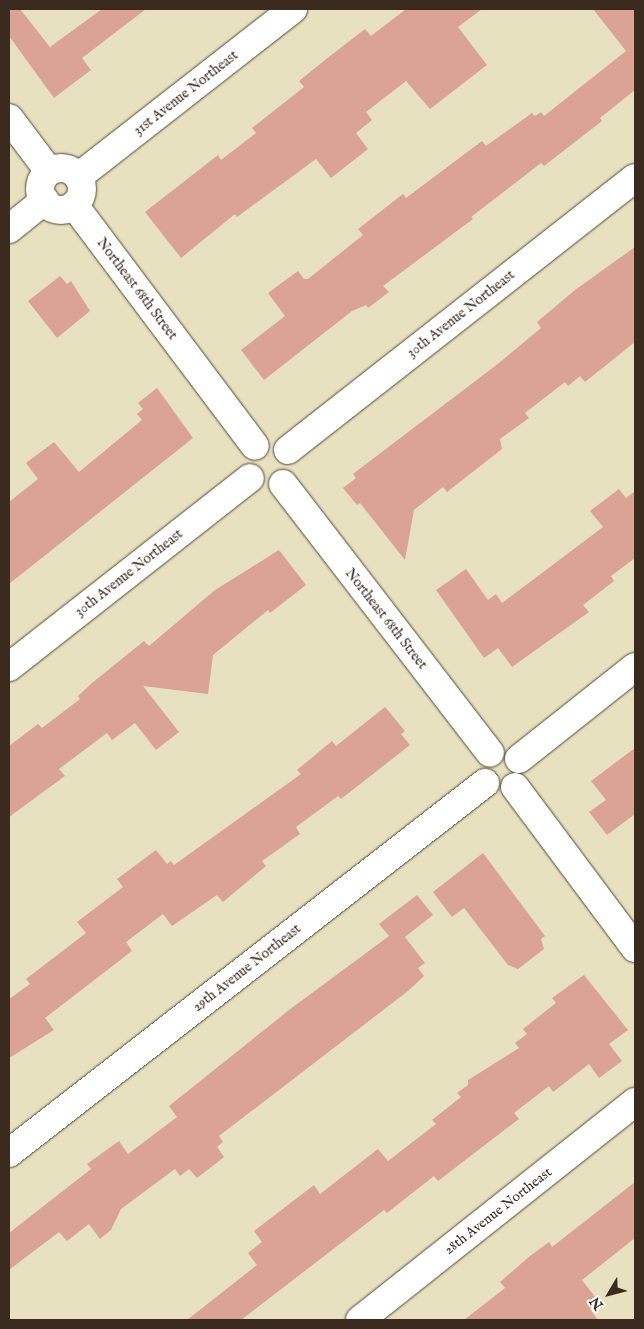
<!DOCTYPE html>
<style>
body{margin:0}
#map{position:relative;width:644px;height:1329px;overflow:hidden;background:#e7e1bf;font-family:"IM FELL English",serif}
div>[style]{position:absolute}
.building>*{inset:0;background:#daa394}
.roads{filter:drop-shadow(0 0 1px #554536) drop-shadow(0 0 1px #554536)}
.minor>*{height:28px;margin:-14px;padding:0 14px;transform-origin:14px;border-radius:14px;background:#fff}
.minor>.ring{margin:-14px;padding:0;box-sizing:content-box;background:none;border:28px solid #fff;border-radius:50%}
span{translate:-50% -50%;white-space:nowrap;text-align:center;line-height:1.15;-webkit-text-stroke:4px #fff;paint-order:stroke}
.street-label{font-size:14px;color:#3b2a1e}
.frame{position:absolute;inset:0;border:10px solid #3b2a1e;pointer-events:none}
.north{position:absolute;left:584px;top:1269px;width:50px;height:50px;-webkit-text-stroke:4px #fff;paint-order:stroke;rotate:233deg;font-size:14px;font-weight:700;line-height:20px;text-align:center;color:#3b2a1e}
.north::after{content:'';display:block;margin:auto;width:18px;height:22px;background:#3b2a1e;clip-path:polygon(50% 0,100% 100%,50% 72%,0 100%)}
</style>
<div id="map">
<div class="building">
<div style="clip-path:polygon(9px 9px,20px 9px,50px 47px,102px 9px,146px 9px,82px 58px,91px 70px,54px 98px,9px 36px)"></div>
<div style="clip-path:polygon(406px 9px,482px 9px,458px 27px,487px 65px,430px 109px,406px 81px,366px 112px,372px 120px,356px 133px,368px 149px,331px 178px,316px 159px,237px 217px,235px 214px,181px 258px,145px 212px,218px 155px,221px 160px,256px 133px,252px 128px,304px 87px,299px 81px,330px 56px,365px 29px,371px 36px)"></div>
<div style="clip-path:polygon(593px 9px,635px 9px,635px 90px,600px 118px,602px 121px,544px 166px,541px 163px,471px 217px,473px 219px,383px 286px,389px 292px,368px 308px,366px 305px,352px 311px,264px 380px,241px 350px,285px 316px,268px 293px,298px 271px,304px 279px,308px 279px,363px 235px,358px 229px,403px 194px,406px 198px,482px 141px,486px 146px,532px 113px,535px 116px,541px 112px,544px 116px,626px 51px)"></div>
<div style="clip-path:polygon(635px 247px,635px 342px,585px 382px,580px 376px,568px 386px,565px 382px,525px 413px,529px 418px,500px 439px,502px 449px,447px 492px,443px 487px,414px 510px,405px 560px,360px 503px,357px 505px,343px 488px,356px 478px,353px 474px,499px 363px,541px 328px,537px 322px,575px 290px)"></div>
<div style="clip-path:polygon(60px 276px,67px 284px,71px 281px,90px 311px,57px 338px,28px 301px)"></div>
<div style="clip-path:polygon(157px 388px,193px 438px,9px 584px,9px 502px,38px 479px,26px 463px,54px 442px,79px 472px,142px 420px,137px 414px,143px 409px,138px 403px)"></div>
<div style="clip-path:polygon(619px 489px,626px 498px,635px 491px,635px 558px,611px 576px,614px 581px,583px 605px,589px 612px,512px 667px,498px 648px,484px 658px,436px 590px,466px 569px,488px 600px,496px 594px,502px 603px,603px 527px,590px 511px)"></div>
<div style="clip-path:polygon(279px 550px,306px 585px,270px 613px,268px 610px,213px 655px,208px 694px,143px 686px,179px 732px,156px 750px,135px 723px,112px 740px,107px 733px,59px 769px,65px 776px,9px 817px,9px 746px,38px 724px,42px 728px,80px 699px,78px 696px,92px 683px,144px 641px,149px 646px,215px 590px)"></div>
<div style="clip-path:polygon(385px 707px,405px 731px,401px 734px,410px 745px,341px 799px,338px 796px,296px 827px,300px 834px,262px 861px,266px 866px,223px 902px,217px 895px,172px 926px,163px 914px,126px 942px,132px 951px,45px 1018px,54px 1030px,9px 1058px,9px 999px,30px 984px,26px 979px,86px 933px,77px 922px,123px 887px,117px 879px,156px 850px,167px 864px,171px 861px,174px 865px,301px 774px,297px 770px,332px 741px,336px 746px)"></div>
<div style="clip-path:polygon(635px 748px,635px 814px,607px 835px,589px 812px,606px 800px,591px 781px)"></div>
<div style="clip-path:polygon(483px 853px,545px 936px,541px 939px,544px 949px,518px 969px,508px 965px,464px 908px,452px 917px,433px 892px)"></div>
<div style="clip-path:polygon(417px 895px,433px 915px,405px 937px,425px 963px,418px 968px,424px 976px,408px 991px,219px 1136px,223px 1142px,217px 1147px,224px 1157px,197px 1178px,189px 1169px,180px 1176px,175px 1169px,121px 1209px,111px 1230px,100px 1239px,89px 1224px,67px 1241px,59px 1232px,9px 1270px,9px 1233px,91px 1169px,87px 1164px,119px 1141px,128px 1154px,177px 1117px,169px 1106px,289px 1010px,389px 936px,379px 924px)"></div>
<div style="clip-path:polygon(584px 975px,628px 1030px,609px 1044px,622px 1061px,599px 1078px,589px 1064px,553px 1092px,549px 1086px,514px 1113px,519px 1119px,464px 1161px,438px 1181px,434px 1176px,387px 1213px,384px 1210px,241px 1320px,187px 1320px,257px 1265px,248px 1253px,262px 1242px,254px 1231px,314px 1185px,320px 1194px,378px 1149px,388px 1161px,436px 1124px,432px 1120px,461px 1097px,457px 1093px,468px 1085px,468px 1080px,519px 1048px,515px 1043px,527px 1034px,523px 1029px,556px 1003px,552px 998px)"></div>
<div style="clip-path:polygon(635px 1182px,635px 1238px,582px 1280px,599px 1302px,590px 1309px,598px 1320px,464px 1320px,505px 1288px,500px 1282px,530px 1256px,549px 1242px,552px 1247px)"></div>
</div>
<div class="roads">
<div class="minor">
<div style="left:9px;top:118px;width:66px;rotate:53deg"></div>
<div class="ring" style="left:40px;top:168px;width:14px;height:14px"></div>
<div style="left:78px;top:177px;width:273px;rotate:-38deg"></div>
<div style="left:74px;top:205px;width:301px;rotate:53.1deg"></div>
<div style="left:9px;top:229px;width:46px;rotate:-38.9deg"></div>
<div style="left:288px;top:450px;width:441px;rotate:-38.1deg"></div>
<div style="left:283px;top:484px;width:339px;rotate:52.4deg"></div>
<div style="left:9px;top:667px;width:306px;rotate:-38.1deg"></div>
<div style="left:519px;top:759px;width:148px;rotate:-38.4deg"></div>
<div style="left:515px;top:787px;width:201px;rotate:53.3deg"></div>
<div style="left:9px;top:1153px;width:603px;rotate:-37.86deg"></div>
<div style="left:360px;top:1320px;width:351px;rotate:-38.4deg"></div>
</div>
</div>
<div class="street-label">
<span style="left:186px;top:93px;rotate:-38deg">31st Avenue Northeast</span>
<span style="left:137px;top:289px;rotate:53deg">Northeast 68th Street</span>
<span style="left:461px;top:314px;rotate:-38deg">30th Avenue Northeast</span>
<span style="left:129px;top:573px;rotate:-38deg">30th Avenue Northeast</span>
<span style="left:386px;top:619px;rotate:52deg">Northeast 68th Street</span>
<span style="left:247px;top:968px;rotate:-38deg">29th Avenue Northeast</span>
<span style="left:498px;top:1211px;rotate:-38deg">28th Avenue Northeast</span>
</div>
<div class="frame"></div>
<div class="north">N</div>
</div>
